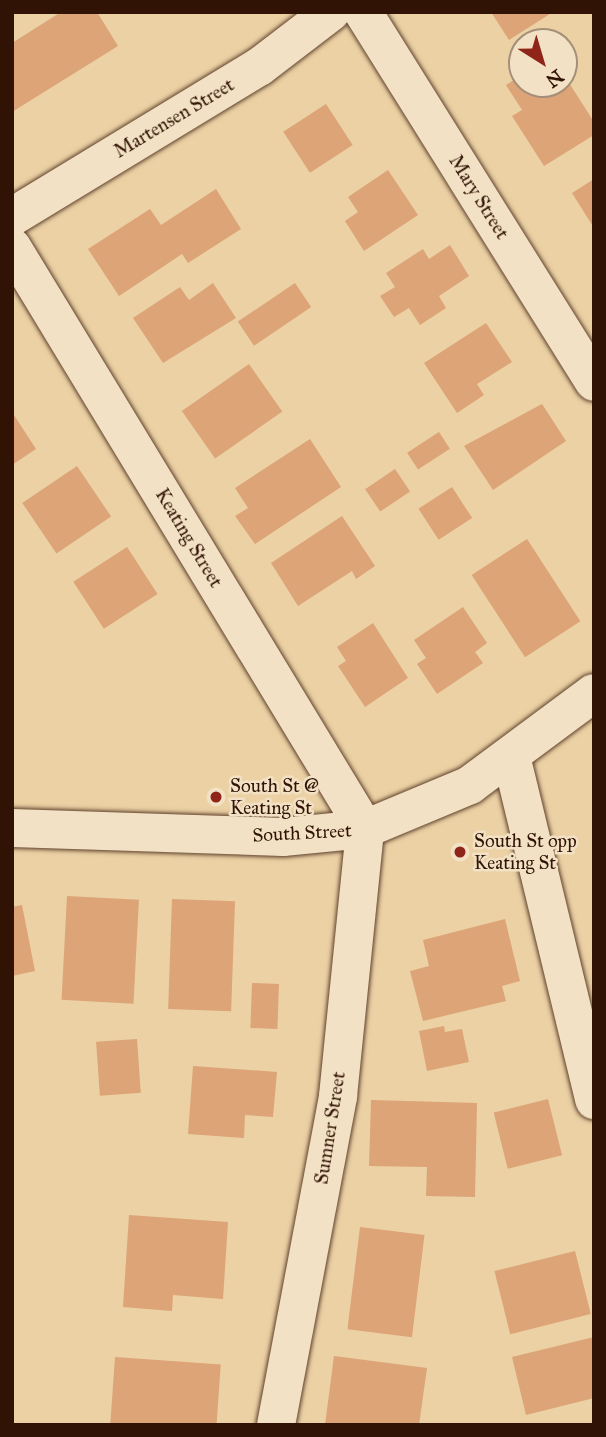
<!DOCTYPE html>
<style>
body{margin:0}
#map{position:relative;width:606px;height:1437px;overflow:hidden;background:#ebd1a4;font-family:"IM FELL Great Primer",serif}
div>[style]{position:absolute}
.building>*{inset:0;background:#dca477;transform-origin:0 0}
.roads{filter:drop-shadow(0 0 2px #60422d) drop-shadow(0 0 2px #60422d)}
.street>*{height:38px;margin:-19px;padding:0 19px;transform-origin:19px;border-radius:19px;background:#f2e1c4}
.secondary>*{height:38px;margin:-19px;padding:0 19px;transform-origin:19px;border-radius:19px;background:#f2e1c4}
.dots>*{width:19px;height:19px;translate:-50% -50%;box-sizing:border-box;border:4px solid #f2e1c4;border-radius:50%}
span{translate:-50% -50%;white-space:nowrap;text-align:center;line-height:1.15;-webkit-text-stroke:5px #f2e1c4;paint-order:stroke}
.street-label{font-size:19px;color:#311305}
.poi-label{font-size:19px;color:#311305}
.left{translate:0 -50%;text-align:left}
.frame{position:absolute;inset:0;border:14px solid #311305;pointer-events:none}
.north{position:absolute;left:508px;top:28px;width:70px;height:70px;box-sizing:border-box;background:#f2e1c4;border:2px solid #a58f78;border-radius:50%;rotate:143deg;font-size:19px;font-weight:700;line-height:28px;text-align:center;color:#311305}
.north::after{content:'';display:block;margin:auto;width:24px;height:32px;background:#8f2418;clip-path:polygon(50% 0,100% 100%,50% 72%,0 100%)}
</style>
<div id="map">
<div class="building">
<div style="clip-path:polygon(61px 12px,97px 12px,118px 46px,12px 112px,12px 43px)"></div>
<div style="clip-path:polygon(491px 12px,553px 12px,509px 40px)"></div>
<div style="clip-path:polygon(522px 75px,522px 84px,564px 84px,564px 75px,594px 122px,594px 135px,544px 166px,512px 116px,522px 110px,506px 85px)"></div>
<div style="left:326px;top:104px;width:49px;height:51px;rotate:57deg"></div>
<div style="clip-path:polygon(388px 170px,418px 215px,364px 251px,345px 221px,358px 212px,348px 197px)"></div>
<div style="clip-path:polygon(594px 179px,594px 228px,572px 193px)"></div>
<div style="clip-path:polygon(216px 189px,241px 229px,188px 263px,182px 254px,119px 296px,88px 249px,150px 209px,161px 225px)"></div>
<div style="clip-path:polygon(450px 245px,469px 276px,439px 296px,446px 308px,420px 325px,409px 308px,394px 317px,380px 296px,395px 287px,386px 273px,423px 249px,429px 259px)"></div>
<div style="clip-path:polygon(213px 283px,236px 318px,163px 363px,133px 318px,180px 287px,189px 300px)"></div>
<div style="left:295px;top:283px;width:29px;height:69px;rotate:56deg"></div>
<div style="clip-path:polygon(486px 323px,512px 362px,477px 384px,484px 395px,457px 413px,424px 363px)"></div>
<div style="left:249px;top:364px;width:58px;height:82px;rotate:55deg"></div>
<div style="clip-path:polygon(542px 404px,566px 441px,493px 490px,464px 446px)"></div>
<div style="clip-path:polygon(12px 412px,36px 449px,12px 465px)"></div>
<div style="left:439px;top:432px;width:20px;height:38px;rotate:57deg"></div>
<div style="clip-path:polygon(310px 439px,341px 487px,255px 544px,235px 516px,248px 508px,235px 488px)"></div>
<div style="left:77px;top:466px;width:61px;height:66px;rotate:56deg"></div>
<div style="left:395px;top:469px;width:27px;height:36px;rotate:56deg"></div>
<div style="left:452px;top:487px;width:37px;height:40px;rotate:57deg"></div>
<div style="clip-path:polygon(342px 516px,375px 566px,356px 579px,352px 571px,298px 606px,271px 563px)"></div>
<div style="left:527px;top:539px;width:98px;height:66px;rotate:57deg"></div>
<div style="left:127px;top:547px;width:56px;height:64px;rotate:57deg"></div>
<div style="clip-path:polygon(463px 607px,487px 643px,475px 652px,483px 663px,437px 694px,417px 664px,426px 658px,414px 640px)"></div>
<div style="clip-path:polygon(373px 623px,408px 678px,365px 707px,338px 666px,346px 661px,337px 647px)"></div>
<div style="left:67px;top:896px;width:72px;height:104px;rotate:3deg"></div>
<div style="left:172px;top:899px;width:63px;height:110px;rotate:2deg"></div>
<div style="clip-path:polygon(22px 905px,35px 971px,12px 976px,12px 907px)"></div>
<div style="clip-path:polygon(505px 919px,520px 981px,502px 986px,506px 1001px,423px 1021px,410px 971px,429px 966px,423px 940px)"></div>
<div style="left:252px;top:983px;width:27px;height:45px;rotate:2deg"></div>
<div style="clip-path:polygon(444px 1026px,445px 1032px,462px 1029px,469px 1062px,427px 1071px,419px 1031px)"></div>
<div style="left:137px;top:1039px;width:54px;height:41px;rotate:86deg"></div>
<div style="clip-path:polygon(193px 1066px,277px 1072px,273px 1117px,245px 1115px,244px 1138px,188px 1134px)"></div>
<div style="left:548px;top:1099px;width:58px;height:56px;rotate:76deg"></div>
<div style="clip-path:polygon(371px 1100px,477px 1103px,475px 1197px,426px 1196px,427px 1167px,369px 1166px)"></div>
<div style="clip-path:polygon(129px 1215px,228px 1222px,223px 1299px,173px 1295px,172px 1311px,123px 1307px)"></div>
<div style="left:360px;top:1227px;width:65px;height:103px;rotate:7deg"></div>
<div style="left:575px;top:1251px;width:65px;height:83px;rotate:76deg"></div>
<div style="clip-path:polygon(594px 1337px,594px 1398px,526px 1415px,512px 1357px)"></div>
<div style="clip-path:polygon(334px 1356px,427px 1368px,419px 1425px,325px 1425px)"></div>
<div style="left:115px;top:1357px;width:106px;height:68px;rotate:4deg"></div>
</div>
<div class="roads">
<div class="street">
<div style="left:363px;top:12px;width:436px;rotate:58deg"></div>
<div style="left:12px;top:217px;width:289px;rotate:-31.3deg"></div>
<div style="left:259px;top:67px;width:91px;rotate:-37.4deg"></div>
<div style="left:12px;top:247px;width:681px;rotate:58.76deg"></div>
<div style="left:512px;top:760px;width:350px;rotate:76.4deg"></div>
</div>
<div class="secondary">
<div style="left:12px;top:828px;width:271px;rotate:1.9deg"></div>
<div style="left:283px;top:837px;width:82px;rotate:-5.6deg"></div>
<div style="left:365px;top:829px;width:114px;rotate:-22.7deg"></div>
<div style="left:470px;top:785px;width:154px;rotate:-36.6deg"></div>
<div style="left:276px;top:1425px;width:335px;rotate:-79.3deg"></div>
<div style="left:338px;top:1096px;width:268px;rotate:-84.2deg"></div>
</div>
</div>
<div class="dots">
<div style="left:216px;top:797px;background:#8f2418"></div>
<div style="left:460px;top:852px;background:#8f2418"></div>
</div>
<div class="street-label">
<span style="left:174px;top:118px;rotate:-31deg">Martensen Street</span>
<span style="left:479px;top:197px;rotate:58deg">Mary Street</span>
<span style="left:189px;top:538px;rotate:59deg">Keating Street</span>
<span style="left:302px;top:833px;rotate:-3deg">South Street</span>
<span style="left:330px;top:1128px;rotate:-81deg">Sumner Street</span>
</div>
<div class="poi-label">
<span class="left" style="left:230px;top:797px">South St @<br>Keating St</span>
<span class="left" style="left:474px;top:852px">South St opp<br>Keating St</span>
</div>
<div class="frame"></div>
<div class="north">N</div>
</div>
